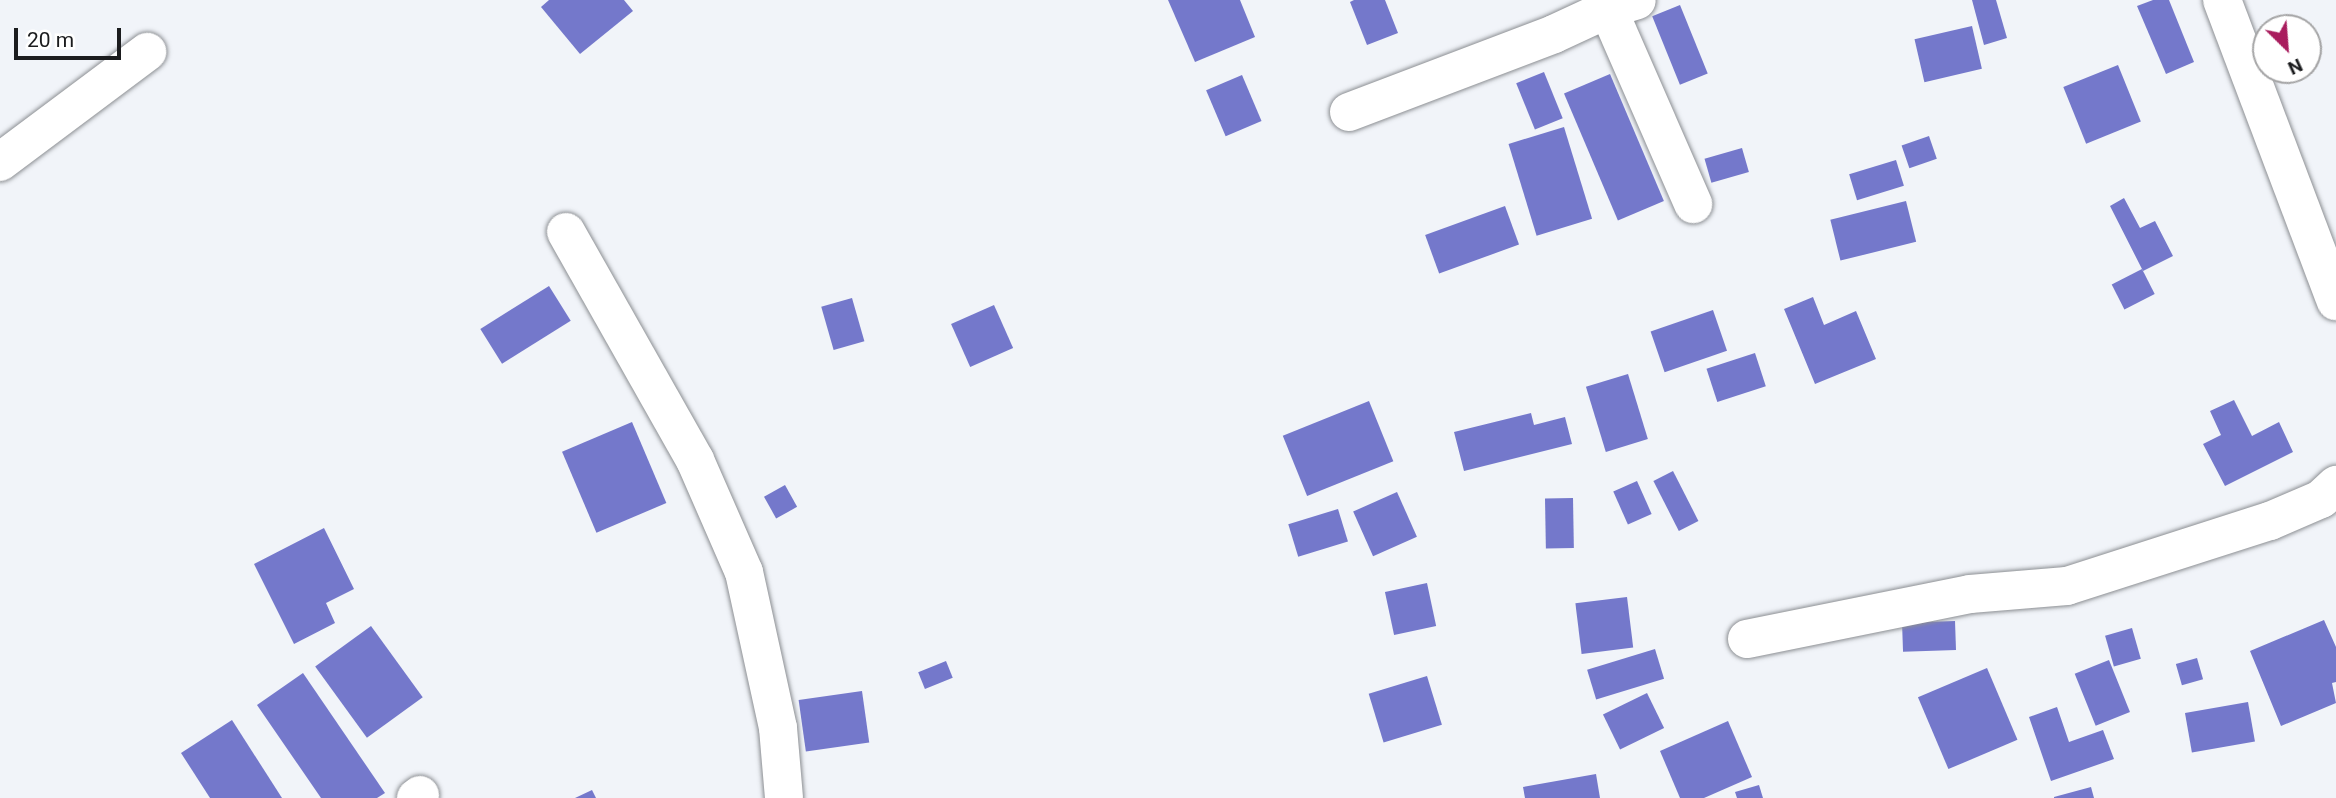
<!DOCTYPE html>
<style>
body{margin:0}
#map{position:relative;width:2336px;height:798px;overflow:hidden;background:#f1f4f9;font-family:Roboto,sans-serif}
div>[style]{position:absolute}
.building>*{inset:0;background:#7478cb;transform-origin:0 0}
.roads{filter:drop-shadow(0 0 2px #8c8f93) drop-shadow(0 0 2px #8c8f93)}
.minor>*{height:38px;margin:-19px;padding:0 19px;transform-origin:19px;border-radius:19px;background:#fff}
span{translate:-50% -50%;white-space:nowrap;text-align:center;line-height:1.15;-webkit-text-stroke:7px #fff;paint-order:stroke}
.north{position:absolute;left:2252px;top:14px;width:70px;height:70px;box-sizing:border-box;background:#fff;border:2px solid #a4a4a5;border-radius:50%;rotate:155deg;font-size:19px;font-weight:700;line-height:28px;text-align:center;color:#1b1c1e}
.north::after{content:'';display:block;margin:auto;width:24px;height:32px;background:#a91d5e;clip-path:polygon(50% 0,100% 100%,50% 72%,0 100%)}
.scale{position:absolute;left:14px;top:28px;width:107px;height:32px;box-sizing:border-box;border:4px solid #1b1c1e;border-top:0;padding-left:9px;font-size:21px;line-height:24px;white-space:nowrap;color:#1b1c1e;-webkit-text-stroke:5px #fff;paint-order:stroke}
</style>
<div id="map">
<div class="building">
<div style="clip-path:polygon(549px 0,624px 0,633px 11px,580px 54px,541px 7px)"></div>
<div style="clip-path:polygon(1168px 0,1240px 0,1255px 37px,1195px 62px)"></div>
<div style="clip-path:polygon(1354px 0,1385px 0,1398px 33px,1367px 45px,1350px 2px)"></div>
<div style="clip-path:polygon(1972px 0,1996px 0,2007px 38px,1984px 45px)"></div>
<div style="clip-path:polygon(2153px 0,2169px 0,2194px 62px,2166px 74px,2137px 6px)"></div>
<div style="left:1680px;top:5px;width:74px;height:30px;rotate:68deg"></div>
<div style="left:1972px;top:26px;width:44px;height:59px;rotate:77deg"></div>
<div style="left:2118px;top:65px;width:61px;height:59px;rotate:68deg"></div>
<div style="left:1544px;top:72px;width:50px;height:30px;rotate:68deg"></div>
<div style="left:1610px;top:74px;width:138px;height:50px;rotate:67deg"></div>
<div style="left:1242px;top:75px;width:50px;height:39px;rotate:67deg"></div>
<div style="left:1564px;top:127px;width:96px;height:58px;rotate:73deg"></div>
<div style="left:1929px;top:136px;width:24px;height:29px;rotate:71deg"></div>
<div style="left:1742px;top:148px;width:25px;height:39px;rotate:74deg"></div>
<div style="left:1896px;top:160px;width:27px;height:49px;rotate:73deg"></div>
<div style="clip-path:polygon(2124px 198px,2140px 228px,2155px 221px,2173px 256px,2143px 271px,2110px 206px)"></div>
<div style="left:1906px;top:201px;width:42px;height:78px;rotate:76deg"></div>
<div style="left:1505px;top:206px;width:41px;height:85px;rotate:70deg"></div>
<div style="left:2142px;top:269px;width:28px;height:34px;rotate:63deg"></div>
<div style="left:549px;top:286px;width:41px;height:81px;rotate:58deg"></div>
<div style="clip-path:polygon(1813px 297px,1824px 325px,1856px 311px,1876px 359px,1815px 384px,1784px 309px)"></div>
<div style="left:852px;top:298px;width:45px;height:32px;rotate:74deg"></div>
<div style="left:994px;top:305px;width:47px;height:47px;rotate:66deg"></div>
<div style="left:1713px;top:310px;width:43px;height:66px;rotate:71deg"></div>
<div style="left:1755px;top:353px;width:35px;height:51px;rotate:72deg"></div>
<div style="left:1628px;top:374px;width:68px;height:44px;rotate:73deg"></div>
<div style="clip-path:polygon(2234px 400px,2252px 436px,2279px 422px,2293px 452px,2225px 486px,2203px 444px,2221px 435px,2210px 411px)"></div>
<div style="left:1369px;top:401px;width:65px;height:93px;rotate:68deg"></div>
<div style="clip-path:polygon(1531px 413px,1534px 425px,1565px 417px,1572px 444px,1464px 471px,1454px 432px)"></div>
<div style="left:632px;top:422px;width:88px;height:76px;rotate:67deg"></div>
<div style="left:1673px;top:471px;width:56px;height:22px;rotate:63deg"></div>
<div style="left:1637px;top:481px;width:36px;height:26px;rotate:66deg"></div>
<div style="left:785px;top:485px;width:25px;height:24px;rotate:61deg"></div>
<div style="left:1397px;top:492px;width:49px;height:48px;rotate:66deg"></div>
<div style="left:1573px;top:498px;width:50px;height:28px;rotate:89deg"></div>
<div style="left:1338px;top:509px;width:34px;height:52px;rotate:73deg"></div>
<div style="clip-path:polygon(324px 528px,354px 589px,326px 603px,335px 623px,294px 644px,254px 564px)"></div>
<div style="left:1427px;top:583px;width:44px;height:43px;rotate:78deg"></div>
<div style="left:1627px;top:597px;width:51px;height:52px;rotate:83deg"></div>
<div style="clip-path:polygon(2324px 620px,2336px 647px,2336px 682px,2332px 683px,2336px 703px,2281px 726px,2250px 651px)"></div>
<div style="left:1955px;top:621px;width:29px;height:53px;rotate:88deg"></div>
<div style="left:371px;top:626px;width:88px;height:69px;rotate:54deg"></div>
<div style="left:2132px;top:628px;width:32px;height:28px;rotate:74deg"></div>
<div style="left:1655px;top:649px;width:31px;height:71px;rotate:73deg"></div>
<div style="left:2197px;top:658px;width:22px;height:22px;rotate:74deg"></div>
<div style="left:2109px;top:660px;width:56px;height:37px;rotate:68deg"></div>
<div style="left:946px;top:661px;width:18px;height:30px;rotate:68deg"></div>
<div style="left:1987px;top:668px;width:78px;height:75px;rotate:67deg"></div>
<div style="clip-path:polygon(303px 673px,385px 793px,377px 798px,321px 798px,257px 705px)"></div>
<div style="left:1427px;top:676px;width:51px;height:61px;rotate:73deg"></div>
<div style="left:862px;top:691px;width:52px;height:64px;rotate:82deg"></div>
<div style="left:1647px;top:693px;width:39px;height:49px;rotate:64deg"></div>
<div style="left:2248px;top:702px;width:40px;height:64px;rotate:80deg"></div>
<div style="clip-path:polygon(2057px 707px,2069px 742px,2103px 730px,2114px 759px,2051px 781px,2029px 717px)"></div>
<div style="clip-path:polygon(232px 720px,282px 798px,210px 798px,181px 753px)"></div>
<div style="clip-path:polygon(1728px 721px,1752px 777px,1704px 798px,1680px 798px,1660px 751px)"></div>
<div style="clip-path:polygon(1596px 774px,1600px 798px,1525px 798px,1523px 787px)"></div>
<div style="clip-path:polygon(1759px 785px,1763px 798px,1737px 798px,1735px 792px)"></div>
<div style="clip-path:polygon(2091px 787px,2094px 798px,2054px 798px,2054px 797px)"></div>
<div style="clip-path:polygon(592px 790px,596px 798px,575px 798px)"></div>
</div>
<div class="roads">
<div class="minor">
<div style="left:2222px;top:0;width:322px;rotate:69.3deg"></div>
<div style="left:1608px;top:9px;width:213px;rotate:66.4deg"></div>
<div style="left:1349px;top:112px;width:219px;rotate:-20.8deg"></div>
<div style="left:1554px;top:34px;width:60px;rotate:-24.8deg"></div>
<div style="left:1608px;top:9px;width:30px;rotate:-17deg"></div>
<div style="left:0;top:162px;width:184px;rotate:-36.8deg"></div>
<div style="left:566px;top:232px;width:262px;rotate:60.5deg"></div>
<div style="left:695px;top:460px;width:122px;rotate:66.4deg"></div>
<div style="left:744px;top:572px;width:160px;rotate:77.7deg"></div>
<div style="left:778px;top:728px;width:70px;rotate:85.1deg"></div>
<div style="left:1747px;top:639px;width:227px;rotate:-11.4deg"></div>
<div style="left:1970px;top:594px;width:97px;rotate:-4.7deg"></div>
<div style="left:2067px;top:586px;width:213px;rotate:-17.8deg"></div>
<div style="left:2270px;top:521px;width:56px;rotate:-23.3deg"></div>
<div style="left:2321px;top:499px;width:21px;rotate:-43deg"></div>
<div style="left:416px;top:798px;width:5px;rotate:-37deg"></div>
</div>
</div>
<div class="north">N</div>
<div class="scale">20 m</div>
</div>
